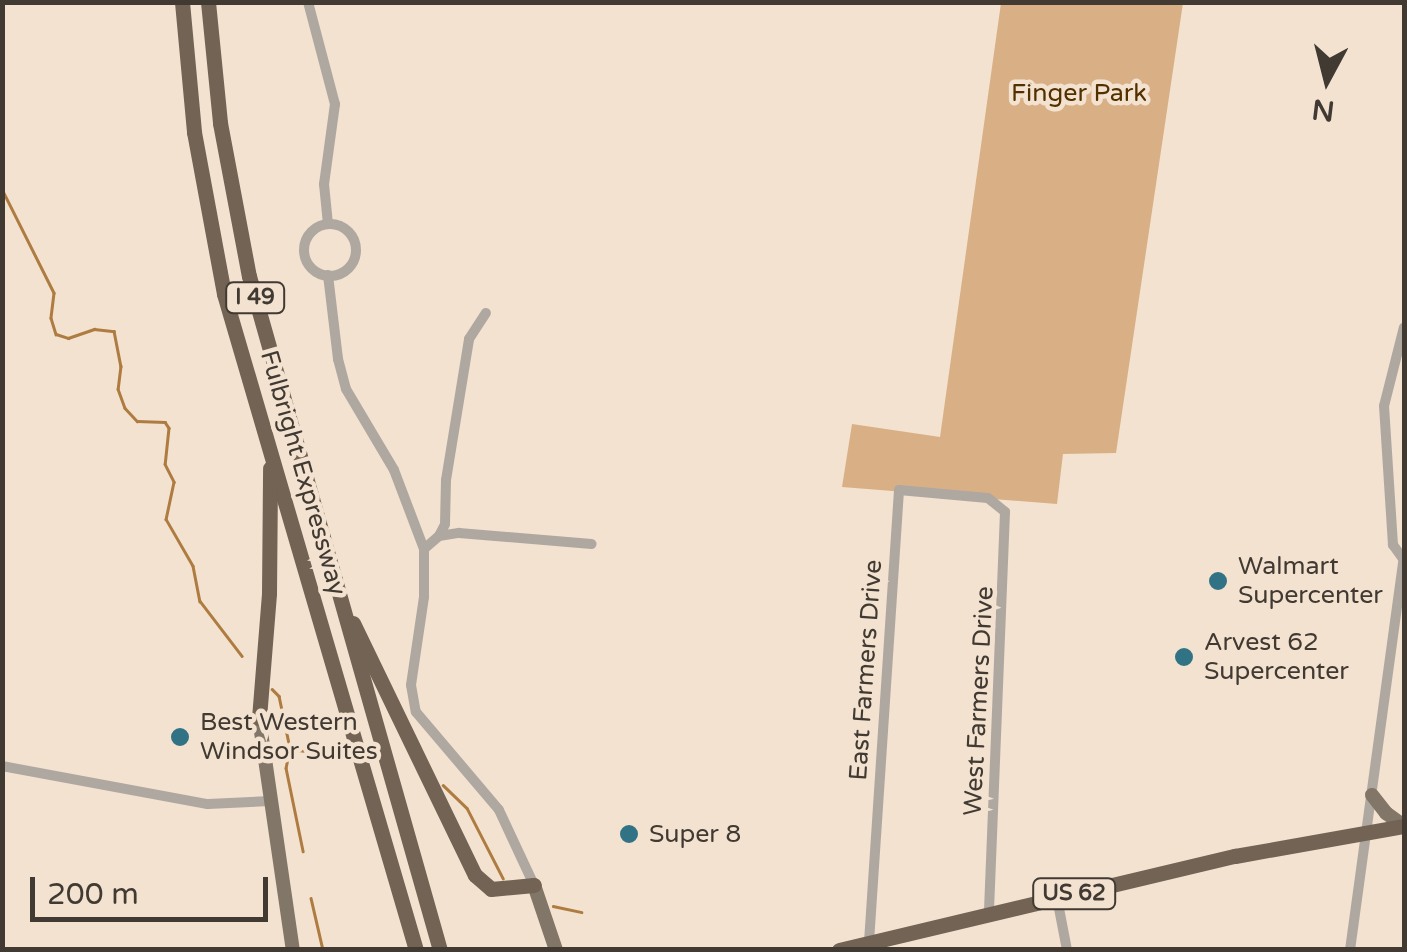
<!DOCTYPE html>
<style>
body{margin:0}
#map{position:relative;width:1407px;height:952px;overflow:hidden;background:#f3e2d0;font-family:"Varela Round",sans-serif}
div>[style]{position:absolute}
.green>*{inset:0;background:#d9b085}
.stream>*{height:2.5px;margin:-1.25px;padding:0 1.25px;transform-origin:1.25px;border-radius:1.25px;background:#ae7c41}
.minor>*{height:10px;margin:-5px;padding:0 5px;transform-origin:5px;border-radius:5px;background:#afa8a1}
.minor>.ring{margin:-5px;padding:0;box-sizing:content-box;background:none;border:10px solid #afa8a1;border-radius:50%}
.major>*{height:14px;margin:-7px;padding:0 7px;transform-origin:7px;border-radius:7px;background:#827668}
.highway>*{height:15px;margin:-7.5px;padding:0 7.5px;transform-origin:7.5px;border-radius:7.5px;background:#726354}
.dots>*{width:28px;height:28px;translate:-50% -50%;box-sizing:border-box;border:5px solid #f3e2d0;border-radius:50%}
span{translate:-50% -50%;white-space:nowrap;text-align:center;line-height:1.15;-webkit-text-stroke:9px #f3e2d0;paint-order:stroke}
.shield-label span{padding:2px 8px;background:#f3e2d0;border:2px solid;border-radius:8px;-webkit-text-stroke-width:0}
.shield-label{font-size:22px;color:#413a33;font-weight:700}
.park-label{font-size:25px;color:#523000}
.street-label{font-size:25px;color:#413a33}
.poi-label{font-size:25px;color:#413a33}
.left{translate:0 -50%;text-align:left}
.frame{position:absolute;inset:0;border:5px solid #413a33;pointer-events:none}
.north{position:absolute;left:1277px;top:30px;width:100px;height:100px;-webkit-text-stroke:8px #f3e2d0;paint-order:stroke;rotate:187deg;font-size:28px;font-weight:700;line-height:40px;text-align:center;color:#413a33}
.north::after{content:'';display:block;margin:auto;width:35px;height:45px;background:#413a33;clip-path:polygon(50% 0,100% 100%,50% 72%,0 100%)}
.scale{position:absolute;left:30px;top:877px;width:238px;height:45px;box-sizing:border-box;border:5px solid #413a33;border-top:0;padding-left:12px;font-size:30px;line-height:35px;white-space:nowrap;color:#413a33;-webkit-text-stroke:8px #f3e2d0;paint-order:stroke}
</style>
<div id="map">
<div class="green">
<div style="clip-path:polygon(1001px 3px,1183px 3px,1116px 453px,1063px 454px,1057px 504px,842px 487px,852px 424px,940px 437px)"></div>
</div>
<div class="stream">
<div style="left:2px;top:189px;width:116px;rotate:63.4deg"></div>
<div style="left:54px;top:293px;width:25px;rotate:97deg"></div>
<div style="left:51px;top:318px;width:17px;rotate:73deg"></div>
<div style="left:56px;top:334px;width:13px;rotate:18deg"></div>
<div style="left:68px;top:338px;width:28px;rotate:-19deg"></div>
<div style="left:94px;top:329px;width:20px;rotate:6deg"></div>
<div style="left:114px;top:331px;width:36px;rotate:79deg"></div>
<div style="left:121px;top:366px;width:23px;rotate:97deg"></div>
<div style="left:118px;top:389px;width:20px;rotate:70deg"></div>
<div style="left:125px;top:408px;width:18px;rotate:47deg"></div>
<div style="left:137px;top:421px;width:28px;rotate:2deg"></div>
<div style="left:165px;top:422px;width:7px;rotate:56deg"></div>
<div style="left:169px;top:428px;width:36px;rotate:96deg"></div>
<div style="left:165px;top:464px;width:20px;rotate:63deg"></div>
<div style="left:174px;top:482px;width:38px;rotate:102deg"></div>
<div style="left:166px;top:519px;width:54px;rotate:60.1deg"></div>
<div style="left:193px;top:566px;width:36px;rotate:79deg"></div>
<div style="left:200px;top:601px;width:69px;rotate:52.6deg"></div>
<div style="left:272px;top:689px;width:10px;rotate:45deg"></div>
<div style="left:279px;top:696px;width:53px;rotate:78.1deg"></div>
<div style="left:290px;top:748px;width:20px;rotate:101deg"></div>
<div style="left:286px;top:768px;width:85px;rotate:78.4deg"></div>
<div style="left:292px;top:749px;width:13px;rotate:9deg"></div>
<div style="left:443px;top:785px;width:33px;rotate:44deg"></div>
<div style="left:467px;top:808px;width:79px;rotate:62.8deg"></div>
<div style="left:311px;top:898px;width:53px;rotate:77deg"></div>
<div style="left:553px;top:906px;width:29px;rotate:12deg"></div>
</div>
<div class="minor">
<div style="left:308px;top:2px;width:106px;rotate:75.2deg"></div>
<div style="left:335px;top:104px;width:81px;rotate:97.8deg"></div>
<div style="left:324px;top:184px;width:40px;rotate:84.3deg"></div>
<div class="ring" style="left:304px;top:224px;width:42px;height:42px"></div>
<div style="left:328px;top:275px;width:85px;rotate:83.2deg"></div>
<div style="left:338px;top:359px;width:31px;rotate:75deg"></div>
<div style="left:346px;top:389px;width:94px;rotate:59.3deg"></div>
<div style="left:394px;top:470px;width:85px;rotate:69.2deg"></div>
<div style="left:424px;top:549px;width:48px;rotate:90deg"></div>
<div style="left:424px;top:597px;width:89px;rotate:98.4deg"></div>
<div style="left:411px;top:685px;width:27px;rotate:80deg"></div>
<div style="left:416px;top:712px;width:128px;rotate:49.7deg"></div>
<div style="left:499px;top:810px;width:83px;rotate:65deg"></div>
<div style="left:439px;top:536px;width:13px;rotate:-63deg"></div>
<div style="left:445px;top:524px;width:44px;rotate:-88.7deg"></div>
<div style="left:446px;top:480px;width:143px;rotate:-80.7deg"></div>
<div style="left:469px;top:339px;width:31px;rotate:-57deg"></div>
<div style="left:424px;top:549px;width:20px;rotate:-41deg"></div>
<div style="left:439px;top:536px;width:20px;rotate:-9deg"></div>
<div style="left:459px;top:533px;width:133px;rotate:4.7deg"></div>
<div style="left:1404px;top:560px;width:19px;rotate:-126deg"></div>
<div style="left:1393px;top:545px;width:139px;rotate:-93.7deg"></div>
<div style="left:1384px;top:406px;width:81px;rotate:-75.8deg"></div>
<div style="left:2px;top:766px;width:209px;rotate:10.5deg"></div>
<div style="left:208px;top:804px;width:63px;rotate:-2.7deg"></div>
<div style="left:1057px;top:898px;width:53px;rotate:79.1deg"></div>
<div style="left:869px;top:942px;width:453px;rotate:-86.2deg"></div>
<div style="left:899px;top:490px;width:89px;rotate:5.1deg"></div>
<div style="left:988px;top:498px;width:22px;rotate:39deg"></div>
<div style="left:1005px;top:512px;width:402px;rotate:92.3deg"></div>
<div style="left:1350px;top:950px;width:396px;rotate:-82.2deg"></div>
</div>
<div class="major">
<div style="left:259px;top:718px;width:234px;rotate:81.7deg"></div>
<div style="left:1372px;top:795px;width:23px;rotate:52deg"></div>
<div style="left:1386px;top:813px;width:22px;rotate:36deg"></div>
<div style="left:534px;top:885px;width:69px;rotate:71.3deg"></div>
</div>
<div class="highway">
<div style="left:182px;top:2px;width:131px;rotate:84.7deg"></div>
<div style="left:194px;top:132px;width:165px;rotate:79.5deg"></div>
<div style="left:224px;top:294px;width:684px;rotate:73.69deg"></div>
<div style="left:208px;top:2px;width:122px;rotate:84.3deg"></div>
<div style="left:220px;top:123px;width:156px;rotate:79.3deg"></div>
<div style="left:249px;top:276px;width:701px;rotate:74.18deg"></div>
<div style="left:353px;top:623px;width:280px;rotate:64.2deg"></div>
<div style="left:475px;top:875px;width:21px;rotate:41deg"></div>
<div style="left:491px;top:889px;width:43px;rotate:-5.3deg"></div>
<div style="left:259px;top:718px;width:125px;rotate:-85.4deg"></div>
<div style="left:269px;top:593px;width:125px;rotate:-89.5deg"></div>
<div style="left:839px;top:950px;width:407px;rotate:-13.4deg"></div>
<div style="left:1235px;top:856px;width:172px;rotate:-10.1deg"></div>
</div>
<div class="dots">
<div style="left:1218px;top:581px;background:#317385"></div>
<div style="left:1184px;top:657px;background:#317385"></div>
<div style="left:180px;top:737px;background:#317385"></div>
<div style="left:629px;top:834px;background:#317385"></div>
</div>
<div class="shield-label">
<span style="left:255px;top:298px">I 49</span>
<span style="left:1074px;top:894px">US 62</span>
</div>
<div class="park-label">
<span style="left:1079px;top:93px">Finger Park</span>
</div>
<div class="street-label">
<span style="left:303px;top:473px;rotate:74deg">Fulbright Expressway</span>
<span style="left:866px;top:670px;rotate:-86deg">East Farmers Drive</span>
<span style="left:979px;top:701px;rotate:-87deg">West Farmers Drive</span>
</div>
<div class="poi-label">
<span class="left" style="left:1238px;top:581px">Walmart<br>Supercenter</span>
<span class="left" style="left:1204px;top:657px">Arvest 62<br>Supercenter</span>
<span class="left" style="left:200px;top:737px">Best Western<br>Windsor Suites</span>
<span class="left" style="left:649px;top:834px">Super 8</span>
</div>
<div class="frame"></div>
<div class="north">N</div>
<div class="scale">200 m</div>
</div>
